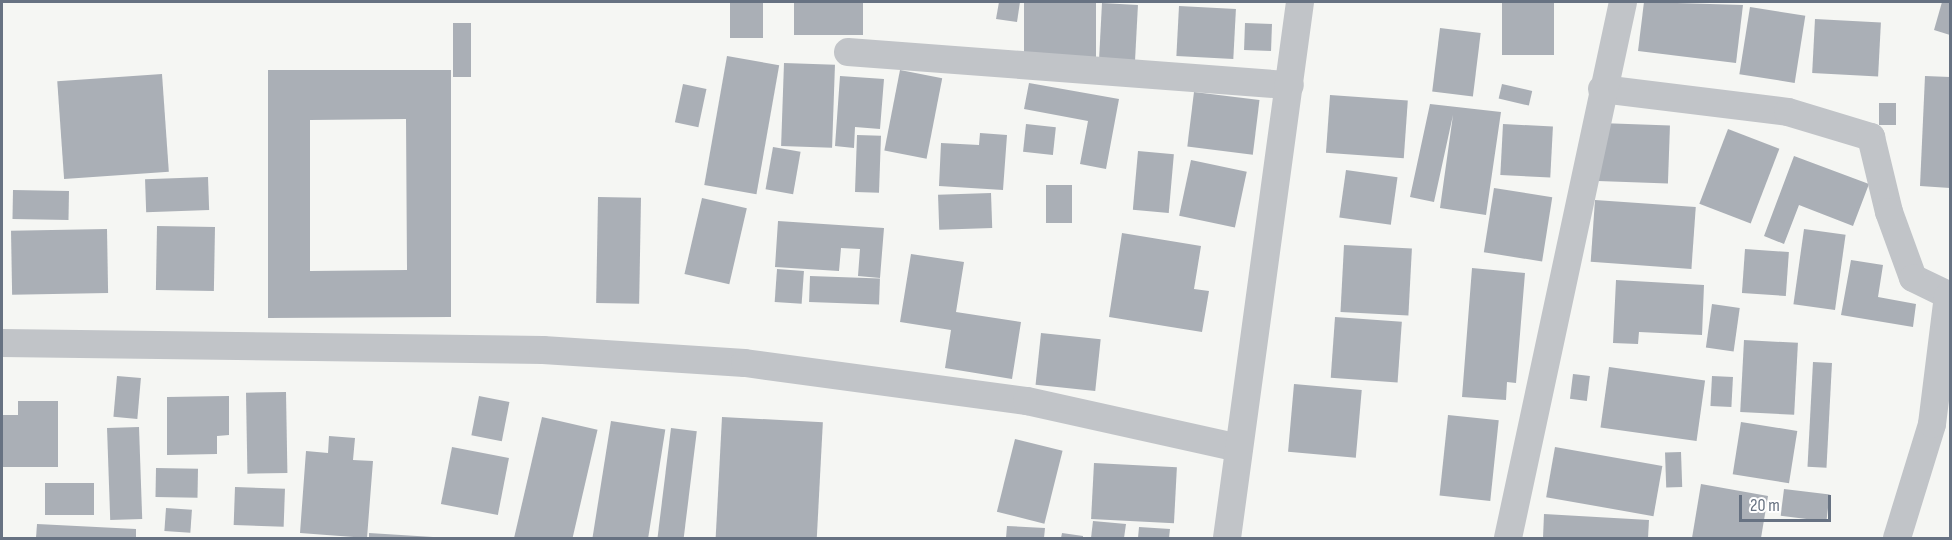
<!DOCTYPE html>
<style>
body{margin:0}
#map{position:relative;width:1952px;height:540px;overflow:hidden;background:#f5f6f3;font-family:"Sofia Sans Condensed",sans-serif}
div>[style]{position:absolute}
.building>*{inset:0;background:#aaafb6;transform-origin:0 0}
.minor>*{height:28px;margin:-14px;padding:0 14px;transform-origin:14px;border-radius:14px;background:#c1c4c8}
span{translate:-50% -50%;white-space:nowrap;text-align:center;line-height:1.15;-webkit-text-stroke:6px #fff;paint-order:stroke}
.frame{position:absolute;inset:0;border:3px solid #677282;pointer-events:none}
.scale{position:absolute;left:1739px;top:495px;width:92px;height:27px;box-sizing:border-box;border:3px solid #677282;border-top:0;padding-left:8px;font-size:18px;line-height:21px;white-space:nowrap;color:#677282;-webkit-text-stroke:4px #fff;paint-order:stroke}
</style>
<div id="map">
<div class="building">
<div style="left:730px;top:2px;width:33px;height:36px"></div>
<div style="left:794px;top:2px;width:69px;height:33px"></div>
<div style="clip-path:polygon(999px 2px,1020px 2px,1017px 22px,996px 19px)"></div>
<div style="left:1024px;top:2px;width:72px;height:57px"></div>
<div style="left:1502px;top:2px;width:52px;height:53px"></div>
<div style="clip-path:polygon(1644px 2px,1743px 5px,1736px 63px,1638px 51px)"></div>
<div style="clip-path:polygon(1942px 2px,1950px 2px,1950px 35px,1934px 30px)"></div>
<div style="left:1102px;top:3px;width:36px;height:59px;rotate:3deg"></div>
<div style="left:1179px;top:6px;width:57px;height:50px;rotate:3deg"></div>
<div style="left:1750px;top:7px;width:56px;height:68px;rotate:9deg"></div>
<div style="left:1815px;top:19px;width:66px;height:54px;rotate:3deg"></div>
<div style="left:471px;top:23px;width:54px;height:18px;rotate:90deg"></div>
<div style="left:1245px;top:23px;width:27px;height:27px;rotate:2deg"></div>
<div style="left:1440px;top:28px;width:41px;height:64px;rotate:7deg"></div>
<div style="left:727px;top:56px;width:53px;height:131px;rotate:10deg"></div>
<div style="left:784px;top:63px;width:51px;height:83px;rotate:2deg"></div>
<div style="clip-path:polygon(evenodd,268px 70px,451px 70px,451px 317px,268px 318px,268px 70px,406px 119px,407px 270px,310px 271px,310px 120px,406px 119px)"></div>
<div style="left:900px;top:70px;width:43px;height:82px;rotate:11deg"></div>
<div style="left:162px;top:74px;width:98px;height:105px;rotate:86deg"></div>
<div style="clip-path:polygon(840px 76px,884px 79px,880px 129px,855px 127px,854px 148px,835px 146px)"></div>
<div style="clip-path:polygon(1925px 76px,1950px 77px,1950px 188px,1920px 186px)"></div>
<div style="clip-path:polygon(1029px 83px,1119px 99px,1106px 169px,1080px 164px,1088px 121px,1024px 109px)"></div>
<div style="left:683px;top:84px;width:24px;height:39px;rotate:12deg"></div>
<div style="left:1502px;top:84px;width:31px;height:15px;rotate:13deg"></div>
<div style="left:1194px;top:92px;width:66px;height:55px;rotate:7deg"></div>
<div style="left:1330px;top:95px;width:78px;height:58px;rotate:4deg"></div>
<div style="left:1879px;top:103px;width:17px;height:22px"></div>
<div style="clip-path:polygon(1430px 104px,1501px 112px,1486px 215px,1440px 208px,1453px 115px,1434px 202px,1410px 197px)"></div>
<div style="left:1600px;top:123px;width:70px;height:58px;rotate:2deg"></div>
<div style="left:1026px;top:124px;width:30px;height:28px;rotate:6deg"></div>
<div style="left:1503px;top:124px;width:50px;height:51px;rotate:3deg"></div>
<div style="left:1728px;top:129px;width:55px;height:80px;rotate:21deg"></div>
<div style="clip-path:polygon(980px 133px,1007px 135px,1003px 190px,939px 186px,941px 143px,979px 145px)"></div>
<div style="left:857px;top:135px;width:24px;height:57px;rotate:2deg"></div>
<div style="left:773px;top:147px;width:28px;height:43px;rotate:10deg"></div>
<div style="left:1138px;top:151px;width:36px;height:59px;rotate:5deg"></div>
<div style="clip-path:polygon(1794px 156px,1869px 184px,1853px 226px,1799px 205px,1784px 244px,1764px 236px)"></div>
<div style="left:1191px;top:160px;width:57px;height:57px;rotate:12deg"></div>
<div style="left:1346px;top:170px;width:52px;height:48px;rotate:8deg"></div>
<div style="left:208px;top:177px;width:33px;height:63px;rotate:88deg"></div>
<div style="left:1046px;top:185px;width:26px;height:38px"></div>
<div style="left:1494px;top:188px;width:59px;height:65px;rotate:9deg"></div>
<div style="left:13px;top:190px;width:56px;height:29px;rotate:1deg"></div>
<div style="left:991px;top:193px;width:35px;height:53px;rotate:88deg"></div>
<div style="left:598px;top:197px;width:43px;height:106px;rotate:1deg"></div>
<div style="left:702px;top:198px;width:46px;height:78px;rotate:13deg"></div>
<div style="left:1595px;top:200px;width:101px;height:62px;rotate:4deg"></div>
<div style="clip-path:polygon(778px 221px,884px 228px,880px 278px,858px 276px,860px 249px,841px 248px,839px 271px,775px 267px)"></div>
<div style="left:157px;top:226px;width:58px;height:64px;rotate:1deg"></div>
<div style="left:107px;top:229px;width:64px;height:96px;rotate:89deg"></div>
<div style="left:1804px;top:229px;width:42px;height:76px;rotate:8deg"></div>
<div style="clip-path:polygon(1122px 233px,1201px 246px,1194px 289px,1209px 291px,1202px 332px,1109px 317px)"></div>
<div style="left:1344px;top:245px;width:68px;height:67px;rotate:3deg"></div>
<div style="left:1745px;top:249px;width:44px;height:44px;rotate:4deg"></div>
<div style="clip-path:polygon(911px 254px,964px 262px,956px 312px,1021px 322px,1012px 379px,945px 368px,951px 330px,900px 322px)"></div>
<div style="clip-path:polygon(1851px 260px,1883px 265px,1878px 297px,1916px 304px,1913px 327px,1841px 315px)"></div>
<div style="clip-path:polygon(1472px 268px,1525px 273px,1516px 383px,1507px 382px,1506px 400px,1462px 397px)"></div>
<div style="left:777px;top:269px;width:27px;height:33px;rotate:4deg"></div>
<div style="left:810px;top:276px;width:70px;height:26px;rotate:2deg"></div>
<div style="clip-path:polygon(1616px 280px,1704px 285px,1702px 335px,1639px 332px,1638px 344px,1613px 343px)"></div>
<div style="left:1712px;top:304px;width:28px;height:44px;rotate:8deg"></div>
<div style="left:1335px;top:317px;width:67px;height:61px;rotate:4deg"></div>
<div style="left:1041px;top:333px;width:60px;height:52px;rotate:6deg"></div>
<div style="left:1744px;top:340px;width:54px;height:72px;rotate:3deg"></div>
<div style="left:1813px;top:362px;width:19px;height:105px;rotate:3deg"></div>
<div style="left:1609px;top:367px;width:97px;height:61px;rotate:8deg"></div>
<div style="left:1573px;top:374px;width:17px;height:25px;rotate:7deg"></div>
<div style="left:117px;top:376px;width:24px;height:41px;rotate:5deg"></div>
<div style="left:1712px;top:376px;width:21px;height:30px;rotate:3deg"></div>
<div style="left:1294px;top:384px;width:68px;height:68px;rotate:5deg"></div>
<div style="left:286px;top:392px;width:81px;height:40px;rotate:89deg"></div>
<div style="clip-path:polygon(229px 396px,229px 435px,217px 436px,217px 454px,167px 455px,167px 397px)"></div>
<div style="left:479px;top:396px;width:31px;height:40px;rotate:11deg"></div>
<div style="clip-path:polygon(18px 401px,58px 401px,58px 467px,2px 467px,2px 415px,18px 415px)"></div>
<div style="left:1448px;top:415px;width:51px;height:81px;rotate:6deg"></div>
<div style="left:542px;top:417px;width:57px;height:124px;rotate:13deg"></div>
<div style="left:722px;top:417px;width:101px;height:121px;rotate:3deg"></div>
<div style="left:611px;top:421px;width:55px;height:119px;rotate:9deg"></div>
<div style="left:1741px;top:422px;width:57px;height:53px;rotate:9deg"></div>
<div style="left:139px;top:427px;width:92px;height:32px;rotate:88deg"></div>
<div style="left:671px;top:428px;width:26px;height:111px;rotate:7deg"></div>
<div style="clip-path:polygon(329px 436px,355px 438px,353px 460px,373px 461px,367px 538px,300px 533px,306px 451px,328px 453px)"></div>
<div style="left:1015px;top:439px;width:49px;height:75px;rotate:14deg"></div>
<div style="left:452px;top:447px;width:58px;height:58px;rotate:11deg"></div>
<div style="left:1555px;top:447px;width:109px;height:51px;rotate:10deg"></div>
<div style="left:1681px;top:452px;width:35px;height:16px;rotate:88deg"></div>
<div style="left:1094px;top:463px;width:83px;height:56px;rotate:3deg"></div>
<div style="left:156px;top:468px;width:42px;height:29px;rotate:1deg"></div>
<div style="left:45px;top:483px;width:49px;height:32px"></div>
<div style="clip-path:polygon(1701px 484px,1768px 496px,1761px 538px,1692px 538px)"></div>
<div style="left:235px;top:487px;width:50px;height:38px;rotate:2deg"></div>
<div style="left:1784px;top:489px;width:46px;height:27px;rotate:7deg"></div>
<div style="left:166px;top:508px;width:26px;height:23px;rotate:4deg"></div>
<div style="clip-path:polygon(1544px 514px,1649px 520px,1648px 538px,1543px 538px)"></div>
<div style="clip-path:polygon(1093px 521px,1126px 524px,1124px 538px,1091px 538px)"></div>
<div style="clip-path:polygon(37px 524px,136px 529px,136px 538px,36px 538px)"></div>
<div style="clip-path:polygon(1007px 526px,1045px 528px,1044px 538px,1006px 538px)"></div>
<div style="clip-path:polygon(1139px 527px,1170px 529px,1169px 538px,1138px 538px)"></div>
<div style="clip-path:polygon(369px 533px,433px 537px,433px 538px,369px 538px)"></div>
<div style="clip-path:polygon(1062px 533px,1083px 536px,1083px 538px,1061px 538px)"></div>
</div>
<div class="minor">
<div style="left:848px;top:52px;width:443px;rotate:4.3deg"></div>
<div style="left:1602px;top:89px;width:187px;rotate:7deg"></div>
<div style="left:1788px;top:112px;width:87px;rotate:16.8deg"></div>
<div style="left:1871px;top:137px;width:77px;rotate:76.5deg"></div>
<div style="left:1889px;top:212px;width:70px;rotate:70deg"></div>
<div style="left:1913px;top:278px;width:41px;rotate:25.9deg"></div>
<div style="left:2px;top:343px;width:541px;rotate:0.74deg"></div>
<div style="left:543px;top:350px;width:202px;rotate:3.7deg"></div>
<div style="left:745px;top:363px;width:285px;rotate:7.7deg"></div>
<div style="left:1027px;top:401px;width:217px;rotate:12.5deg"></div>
<div style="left:1227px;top:538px;width:541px;rotate:-82.24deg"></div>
<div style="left:1508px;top:538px;width:548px;rotate:-77.89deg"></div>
<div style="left:1897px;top:538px;width:119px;rotate:-72.9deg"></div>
<div style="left:1932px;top:424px;width:129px;rotate:-82.9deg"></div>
</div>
<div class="frame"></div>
<div class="scale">20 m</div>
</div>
